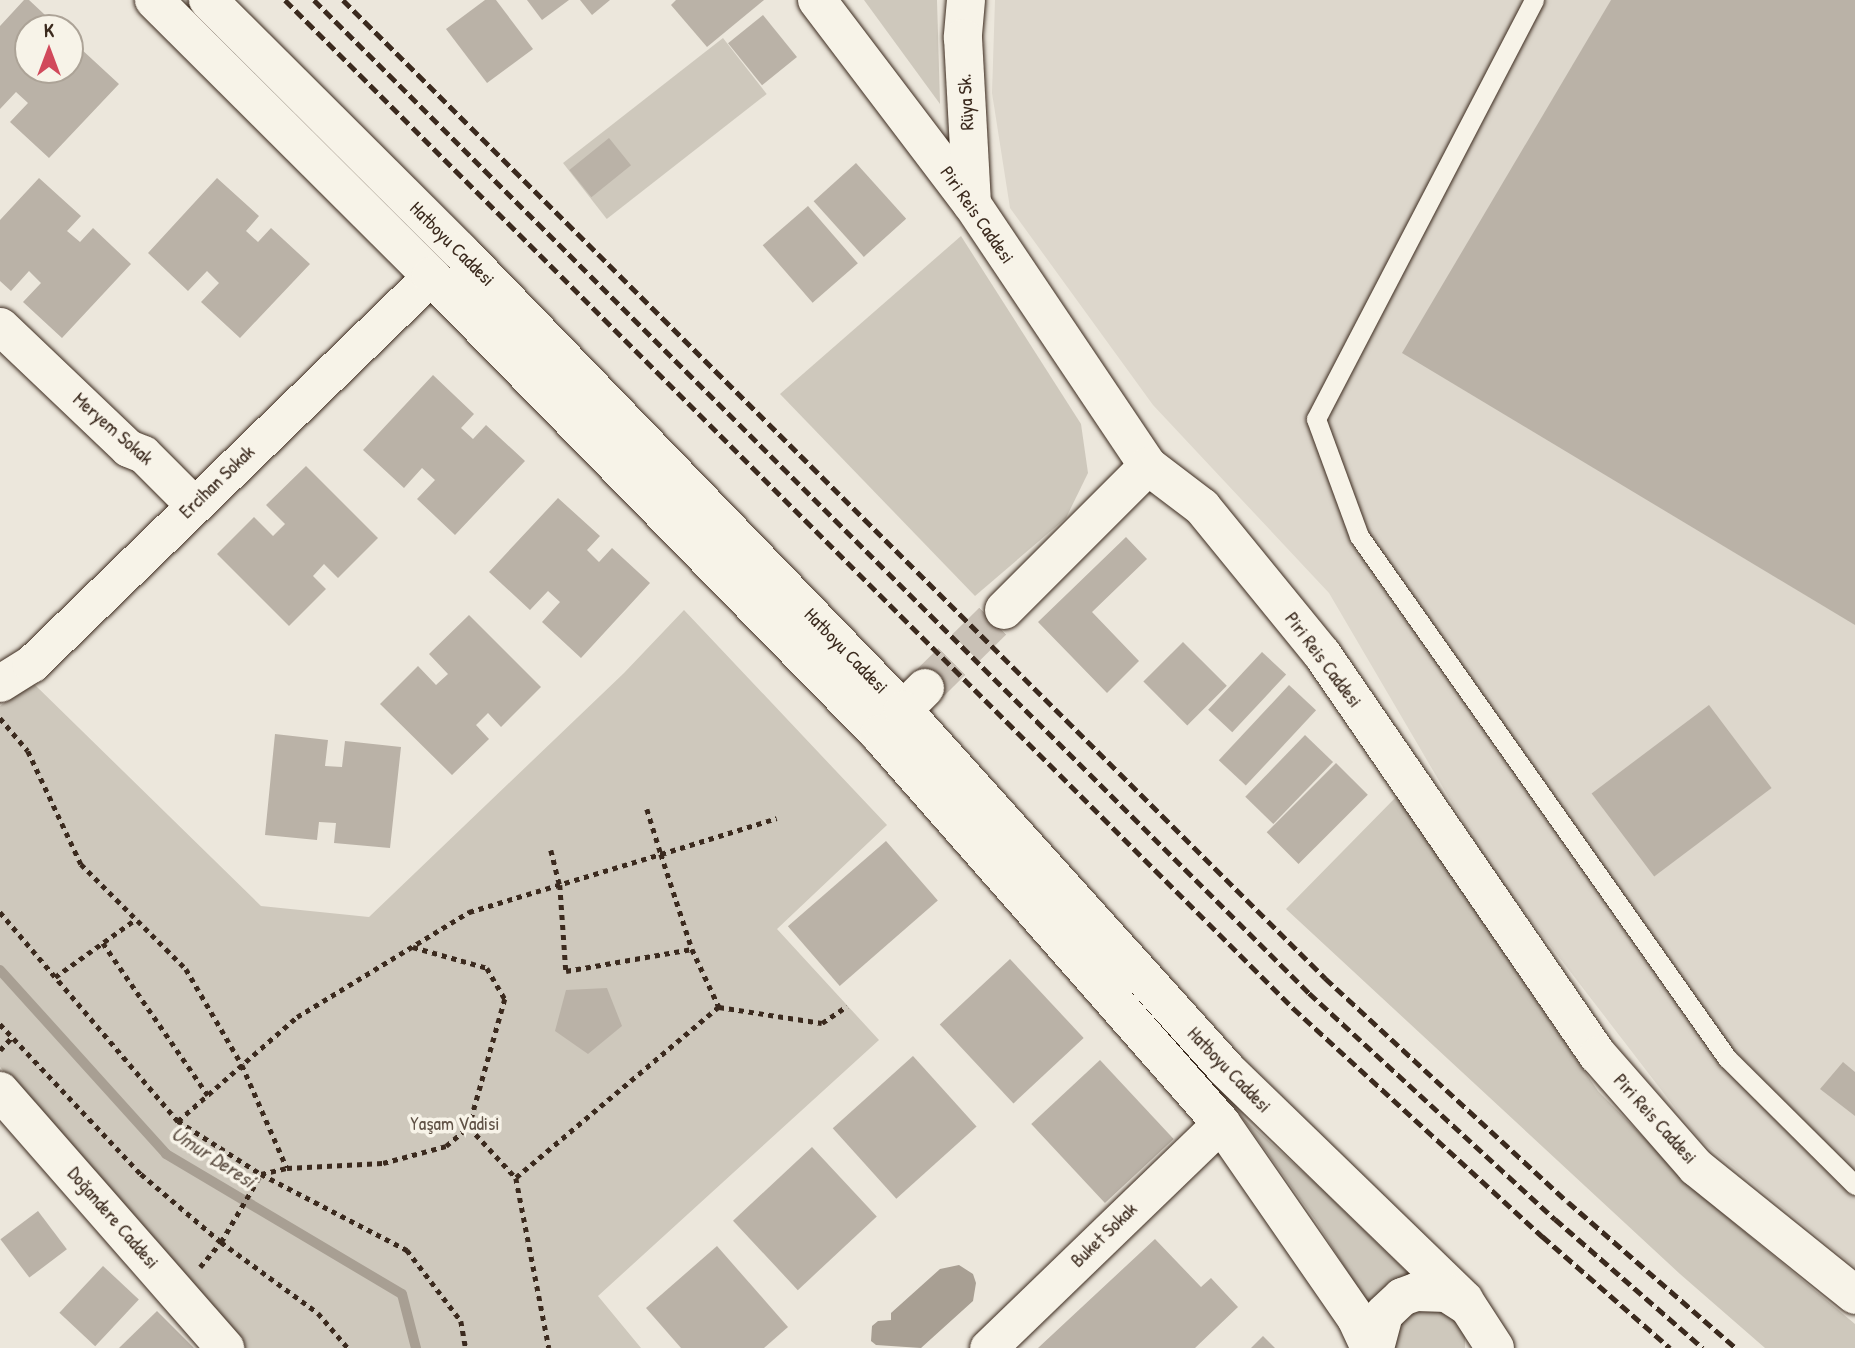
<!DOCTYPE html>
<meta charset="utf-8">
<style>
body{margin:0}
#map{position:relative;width:1855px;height:1348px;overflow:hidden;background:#ece7dc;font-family:"Patrick Hand",sans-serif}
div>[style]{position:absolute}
.built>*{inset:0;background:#ddd7cc}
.green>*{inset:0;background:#cec8bc;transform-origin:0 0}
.water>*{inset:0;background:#a89f93}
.stream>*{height:10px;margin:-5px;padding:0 5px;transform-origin:5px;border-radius:5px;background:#a89f93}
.building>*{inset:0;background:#bab2a7;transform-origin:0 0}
.secondary-tunnel>*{height:38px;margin-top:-19px;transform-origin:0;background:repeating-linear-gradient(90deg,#c9c1b6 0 38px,transparent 0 57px)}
.path>*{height:4.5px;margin-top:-2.25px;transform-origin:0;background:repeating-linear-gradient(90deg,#3b2a1e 0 5px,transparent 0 10px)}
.roads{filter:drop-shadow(0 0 2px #3b2a1e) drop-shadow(0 0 2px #3b2a1e)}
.lane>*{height:19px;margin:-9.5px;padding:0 9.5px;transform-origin:9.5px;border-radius:9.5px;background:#f7f3e8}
.street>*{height:37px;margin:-18.5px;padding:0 18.5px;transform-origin:18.5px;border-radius:18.5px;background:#f7f3e8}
.secondary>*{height:38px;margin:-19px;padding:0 19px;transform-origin:19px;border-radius:19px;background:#f7f3e8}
.primary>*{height:38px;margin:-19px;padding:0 19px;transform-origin:19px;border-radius:19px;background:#f7f3e8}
.rail>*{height:5px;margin-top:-2.5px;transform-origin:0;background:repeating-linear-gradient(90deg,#3b2a1e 0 10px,transparent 0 15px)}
span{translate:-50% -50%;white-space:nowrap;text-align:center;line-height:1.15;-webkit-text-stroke:7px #f7f3e8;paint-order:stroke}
.street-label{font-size:19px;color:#3b2a1e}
.park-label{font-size:19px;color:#605246}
.water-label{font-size:21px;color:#615347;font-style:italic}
.north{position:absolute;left:14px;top:14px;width:70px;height:70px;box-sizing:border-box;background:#f7f3e8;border:2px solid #aca397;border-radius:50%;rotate:0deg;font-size:19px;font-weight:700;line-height:28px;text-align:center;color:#3b2a1e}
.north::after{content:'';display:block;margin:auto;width:24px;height:32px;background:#d1495b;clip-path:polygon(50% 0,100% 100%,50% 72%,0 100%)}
</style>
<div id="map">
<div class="built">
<div style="clip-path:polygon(995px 0,1855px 0,1855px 1267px,1699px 1139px,1489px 866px,1329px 593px,1153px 405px,1010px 208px,992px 93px)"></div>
</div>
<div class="green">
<div style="clip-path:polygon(864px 0,937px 0,940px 104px)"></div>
<div style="left:723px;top:38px;width:71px;height:203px;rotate:52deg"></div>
<div style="clip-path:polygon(961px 236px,1081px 424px,1088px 473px,1066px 518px,975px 596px,780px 394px)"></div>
<div style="clip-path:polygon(684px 610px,887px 825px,777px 929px,879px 1040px,598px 1296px,641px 1348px,241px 1348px,0 1067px,0 706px,33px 683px,261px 906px,369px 917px,624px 673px)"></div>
<div style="clip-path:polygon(1397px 796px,1598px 1091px,1702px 1196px,1855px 1324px,1855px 1348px,1765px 1348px,1680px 1274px,1286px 909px)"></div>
<div style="clip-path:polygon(1241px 1116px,1313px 1181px,1410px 1275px,1387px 1285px,1370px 1307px,1315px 1220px)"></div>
<div style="clip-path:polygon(1420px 1307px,1453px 1314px,1465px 1334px,1465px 1348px,1392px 1348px,1394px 1327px)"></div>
</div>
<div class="water">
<div style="clip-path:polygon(959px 1265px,973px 1274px,976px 1283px,973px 1301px,921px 1348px,876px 1345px,871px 1341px,872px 1326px,878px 1321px,891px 1320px,891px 1313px,940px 1269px)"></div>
</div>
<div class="stream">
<div style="left:0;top:970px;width:248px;rotate:47.9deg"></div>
<div style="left:166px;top:1154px;width:274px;rotate:30.7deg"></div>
<div style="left:402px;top:1294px;width:56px;rotate:75.5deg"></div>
</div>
<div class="building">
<div style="clip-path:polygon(24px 0,29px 0,59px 28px,28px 28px,28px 70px,70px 70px,70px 59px,80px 48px,119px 84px,49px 158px,10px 122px,28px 103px,16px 92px,0 109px,0 26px)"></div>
<div style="clip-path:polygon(485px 0,496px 0,533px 49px,487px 83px,446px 29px)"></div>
<div style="clip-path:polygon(527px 0,569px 0,542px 20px)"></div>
<div style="clip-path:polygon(580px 0,610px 0,592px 15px)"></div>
<div style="clip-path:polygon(676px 0,764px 0,707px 47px,671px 5px)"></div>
<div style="clip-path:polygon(1611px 0,1855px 0,1855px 625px,1402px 353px)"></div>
<div style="left:763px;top:15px;width:54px;height:45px;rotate:51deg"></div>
<div style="left:609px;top:138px;width:35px;height:51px;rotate:51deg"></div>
<div style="left:856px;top:163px;width:75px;height:57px;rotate:48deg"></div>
<div style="clip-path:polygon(39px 178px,81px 216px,67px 231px,80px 242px,93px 228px,131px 264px,62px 338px,23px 302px,41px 283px,29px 271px,11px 291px,0 281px,0 220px)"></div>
<div style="clip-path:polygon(217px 178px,259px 216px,246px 231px,258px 242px,271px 228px,310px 264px,240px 338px,201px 302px,219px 283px,207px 271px,188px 291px,148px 253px)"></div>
<div style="left:808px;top:206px;width:76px;height:60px;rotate:49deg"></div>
<div style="clip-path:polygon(433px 375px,474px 414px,461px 428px,473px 439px,486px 425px,525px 461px,455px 535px,417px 499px,435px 480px,422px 468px,404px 488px,363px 450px)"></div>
<div style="clip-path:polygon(306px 466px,378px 538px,338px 578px,324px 564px,313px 576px,326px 589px,289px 626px,217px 554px,254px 517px,273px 536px,285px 524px,266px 505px)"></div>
<div style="clip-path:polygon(558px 498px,600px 536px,587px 550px,599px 562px,612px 548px,650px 583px,581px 658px,542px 622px,560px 602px,548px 591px,530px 610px,489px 572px)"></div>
<div style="clip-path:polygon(1126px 537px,1147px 559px,1092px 612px,1139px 661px,1107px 693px,1038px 622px)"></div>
<div style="clip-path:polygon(469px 615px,541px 687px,501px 727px,488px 713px,476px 725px,489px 739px,452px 775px,380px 704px,418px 666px,436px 685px,448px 674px,429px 654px)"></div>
<div style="left:1183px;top:642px;width:62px;height:56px;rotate:45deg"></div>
<div style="left:1262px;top:652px;width:33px;height:79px;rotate:43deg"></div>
<div style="left:1289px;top:685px;width:37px;height:103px;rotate:43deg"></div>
<div style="left:1709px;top:705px;width:104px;height:147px;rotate:53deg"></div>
<div style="clip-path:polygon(275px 734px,328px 740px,325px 766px,342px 767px,345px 741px,401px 747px,390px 848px,334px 843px,336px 823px,319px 822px,317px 840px,265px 835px)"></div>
<div style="left:1305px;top:735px;width:39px;height:86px;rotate:44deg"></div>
<div style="left:1336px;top:763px;width:45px;height:98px;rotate:45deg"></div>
<div style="left:886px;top:841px;width:79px;height:130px;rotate:49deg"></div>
<div style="left:1010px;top:959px;width:108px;height:96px;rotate:47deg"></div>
<div style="clip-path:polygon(607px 988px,622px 1026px,588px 1054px,555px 1031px,566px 990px)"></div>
<div style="left:913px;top:1056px;width:95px;height:108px;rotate:48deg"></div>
<div style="left:1100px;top:1060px;width:108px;height:94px;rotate:47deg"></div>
<div style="clip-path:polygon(1843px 1062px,1855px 1072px,1855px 1116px,1820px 1089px)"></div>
<div style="left:812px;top:1147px;width:95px;height:108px;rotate:47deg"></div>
<div style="left:38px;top:1211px;width:48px;height:47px;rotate:53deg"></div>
<div style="clip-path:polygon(1155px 1239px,1201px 1287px,1211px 1278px,1238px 1307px,1195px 1348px,1038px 1348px)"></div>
<div style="clip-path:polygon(717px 1246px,788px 1327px,764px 1348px,681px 1348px,646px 1308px)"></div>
<div style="left:103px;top:1266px;width:49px;height:64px;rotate:43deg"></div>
<div style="clip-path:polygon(157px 1311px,194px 1348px,119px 1348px)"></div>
<div style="clip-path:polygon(1263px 1336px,1275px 1348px,1251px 1348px)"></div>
</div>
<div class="secondary-tunnel">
<div style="left:925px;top:688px;width:111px;rotate:-44.6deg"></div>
</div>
<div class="path">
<div style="left:0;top:718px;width:43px;rotate:49.7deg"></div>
<div style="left:28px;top:751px;width:125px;rotate:64.9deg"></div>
<div style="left:81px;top:864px;width:148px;rotate:45deg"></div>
<div style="left:186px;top:969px;width:111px;rotate:59.7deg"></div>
<div style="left:242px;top:1065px;width:112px;rotate:66.4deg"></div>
<div style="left:287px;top:1168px;width:96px;rotate:-3deg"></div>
<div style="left:383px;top:1163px;width:65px;rotate:-15.1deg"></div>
<div style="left:446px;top:1146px;width:30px;rotate:-40deg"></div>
<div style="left:469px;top:1127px;width:69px;rotate:47.3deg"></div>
<div style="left:516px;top:1178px;width:173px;rotate:79deg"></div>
<div style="left:647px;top:809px;width:47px;rotate:72.7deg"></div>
<div style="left:661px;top:854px;width:121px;rotate:-17.2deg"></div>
<div style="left:551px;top:850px;width:36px;rotate:76deg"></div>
<div style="left:560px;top:885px;width:86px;rotate:86deg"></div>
<div style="left:566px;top:971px;width:128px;rotate:-9.9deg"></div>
<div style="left:0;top:912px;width:275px;rotate:49.6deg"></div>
<div style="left:178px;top:1121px;width:98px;rotate:32.6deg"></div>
<div style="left:261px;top:1174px;width:165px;rotate:27.5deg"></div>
<div style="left:407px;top:1250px;width:89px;rotate:52.7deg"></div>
<div style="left:461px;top:1321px;width:27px;rotate:80deg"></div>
<div style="left:103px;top:943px;width:185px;rotate:55.4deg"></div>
<div style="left:413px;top:947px;width:77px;rotate:15.8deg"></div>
<div style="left:487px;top:968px;width:36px;rotate:60deg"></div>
<div style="left:505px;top:999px;width:133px;rotate:105.7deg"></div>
<div style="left:55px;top:977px;width:100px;rotate:-35.6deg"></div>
<div style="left:719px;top:1007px;width:104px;rotate:8.8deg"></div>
<div style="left:822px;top:1023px;width:30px;rotate:-34deg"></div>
<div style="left:0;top:1024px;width:206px;rotate:46.8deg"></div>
<div style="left:141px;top:1174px;width:105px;rotate:40.4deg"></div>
<div style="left:221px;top:1242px;width:120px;rotate:36.2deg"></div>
<div style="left:318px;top:1313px;width:46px;rotate:49.4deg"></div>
<div style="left:0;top:1050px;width:16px;rotate:-47deg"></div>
<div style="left:178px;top:1121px;width:158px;rotate:-41.2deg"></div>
<div style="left:297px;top:1017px;width:202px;rotate:-31.4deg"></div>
<div style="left:469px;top:912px;width:201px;rotate:-16.8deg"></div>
<div style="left:661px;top:854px;width:100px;rotate:71.9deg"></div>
<div style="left:692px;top:949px;width:64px;rotate:65deg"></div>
<div style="left:719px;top:1007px;width:265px;rotate:139.9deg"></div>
<div style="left:200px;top:1267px;width:33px;rotate:-50deg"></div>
<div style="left:221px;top:1242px;width:79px;rotate:-59.5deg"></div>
<div style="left:261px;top:1174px;width:27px;rotate:-13deg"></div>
</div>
<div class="roads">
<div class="lane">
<div style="left:1534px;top:0;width:472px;rotate:117.5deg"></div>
<div style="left:1316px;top:419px;width:125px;rotate:69.8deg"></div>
<div style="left:1359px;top:536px;width:639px;rotate:54.82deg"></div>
<div style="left:1727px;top:1058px;width:180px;rotate:44.8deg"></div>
</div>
<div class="street">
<div style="left:0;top:326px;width:177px;rotate:43.6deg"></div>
<div style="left:128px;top:448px;width:16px;rotate:22deg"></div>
<div style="left:143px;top:454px;width:72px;rotate:45deg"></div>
<div style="left:0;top:683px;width:36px;rotate:-32deg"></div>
<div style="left:31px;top:664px;width:557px;rotate:-44.13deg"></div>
<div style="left:988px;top:1348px;width:324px;rotate:-44deg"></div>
</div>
<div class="secondary">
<div style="left:817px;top:0;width:256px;rotate:52.8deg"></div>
<div style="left:972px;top:204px;width:316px;rotate:56.1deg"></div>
<div style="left:1148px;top:466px;width:68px;rotate:37.2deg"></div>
<div style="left:1202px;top:507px;width:190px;rotate:50.8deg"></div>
<div style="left:1322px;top:654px;width:487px;rotate:55.5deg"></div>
<div style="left:1598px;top:1055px;width:149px;rotate:48.8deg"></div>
<div style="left:1696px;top:1167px;width:204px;rotate:38.8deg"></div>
<div style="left:966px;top:0;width:38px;rotate:95deg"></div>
<div style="left:963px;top:38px;width:166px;rotate:86.9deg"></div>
<div style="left:1004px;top:610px;width:204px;rotate:-45deg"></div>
<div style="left:879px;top:734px;width:65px;rotate:-45deg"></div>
<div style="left:0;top:1091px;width:342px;rotate:48.8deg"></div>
</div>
<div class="primary">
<div style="left:154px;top:0;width:391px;rotate:44.9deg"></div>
<div style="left:431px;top:276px;width:641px;rotate:45.63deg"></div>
<div style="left:879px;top:734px;width:518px;rotate:48.68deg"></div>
<div style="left:1221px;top:1123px;width:237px;rotate:55.3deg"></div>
<div style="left:1356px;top:1318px;width:33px;rotate:65deg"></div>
<div style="left:208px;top:0;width:356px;rotate:44.9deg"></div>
<div style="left:460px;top:251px;width:638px;rotate:46.02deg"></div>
<div style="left:903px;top:710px;width:482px;rotate:48deg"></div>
<div style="left:1225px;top:1068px;width:333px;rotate:44.1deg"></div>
<div style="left:1464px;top:1300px;width:57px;rotate:57.1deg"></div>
<div style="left:1375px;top:1348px;width:35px;rotate:-75deg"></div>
<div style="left:1384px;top:1314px;width:25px;rotate:-43deg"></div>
<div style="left:1402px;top:1297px;width:15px;rotate:-20deg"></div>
<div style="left:1416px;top:1292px;width:31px;rotate:2deg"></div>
<div style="left:1447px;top:1293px;width:24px;rotate:33deg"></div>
</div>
</div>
<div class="rail">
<div style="left:285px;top:0;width:1426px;rotate:45deg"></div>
<div style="left:1293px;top:1008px;width:338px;rotate:42.5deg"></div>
<div style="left:1542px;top:1236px;width:170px;rotate:41.2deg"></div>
<div style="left:314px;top:0;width:1406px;rotate:44.94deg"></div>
<div style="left:1309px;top:993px;width:334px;rotate:42.6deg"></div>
<div style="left:1555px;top:1219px;width:196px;rotate:41.1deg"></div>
<div style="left:343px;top:0;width:1386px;rotate:44.88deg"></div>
<div style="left:1325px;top:978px;width:330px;rotate:42.7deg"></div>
<div style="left:1568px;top:1202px;width:223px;rotate:41deg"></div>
</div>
<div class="street-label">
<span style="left:966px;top:102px;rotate:-93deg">Rüya Sk.</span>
<span style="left:977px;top:215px;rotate:55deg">Piri Reis Caddesi</span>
<span style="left:452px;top:244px;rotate:45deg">Hatboyu Caddesi</span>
<span style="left:113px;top:429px;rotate:41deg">Meryem Sokak</span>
<span style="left:217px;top:482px;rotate:-44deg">Ercihan Sokak</span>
<span style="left:846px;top:651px;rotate:46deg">Hatboyu Caddesi</span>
<span style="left:1323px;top:660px;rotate:53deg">Piri Reis Caddesi</span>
<span style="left:1229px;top:1070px;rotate:46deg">Hatboyu Caddesi</span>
<span style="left:1655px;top:1119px;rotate:48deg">Piri Reis Caddesi</span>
<span style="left:113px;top:1218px;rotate:49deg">Doğandere Caddesi</span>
<span style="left:1104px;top:1235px;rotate:-44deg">Buket Sokak</span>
</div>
<div class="park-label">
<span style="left:455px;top:1124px">Yaşam Vadisi</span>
</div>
<div class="water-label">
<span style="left:213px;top:1157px;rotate:33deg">Umur Deresi</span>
</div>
<div class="north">K</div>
</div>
